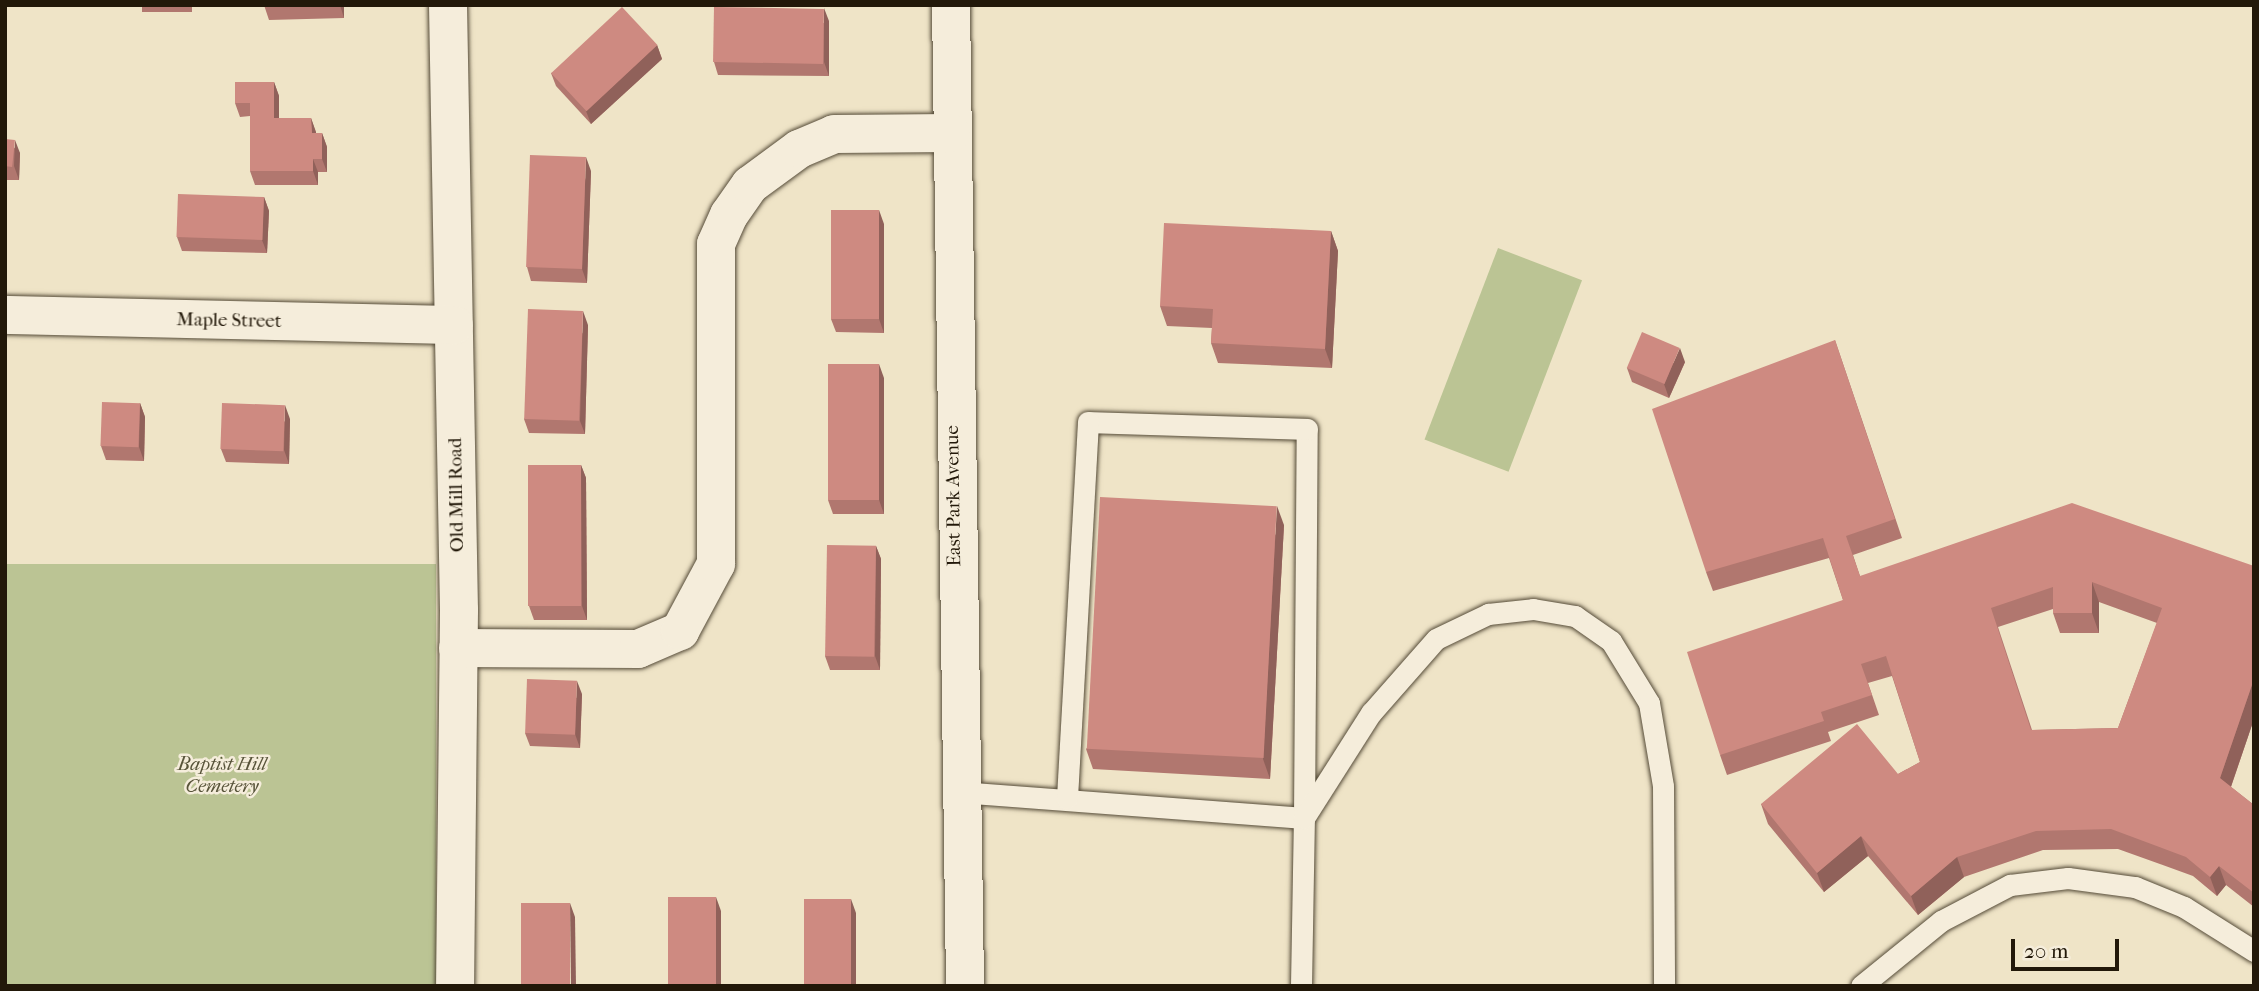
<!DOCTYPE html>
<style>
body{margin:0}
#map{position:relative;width:2259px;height:991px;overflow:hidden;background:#efe4c7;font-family:"IM FELL French Canon",serif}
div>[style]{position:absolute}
.green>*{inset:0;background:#bbc494;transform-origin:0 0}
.roads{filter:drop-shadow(0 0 2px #554b38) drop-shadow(0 0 2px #554b38)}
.lane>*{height:21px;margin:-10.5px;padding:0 10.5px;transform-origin:10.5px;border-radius:10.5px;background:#f5eddb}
.street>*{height:38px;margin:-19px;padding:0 19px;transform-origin:19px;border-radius:19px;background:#f5eddb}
.wall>*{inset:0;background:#b1776f;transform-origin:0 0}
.shaded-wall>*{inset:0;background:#90615a}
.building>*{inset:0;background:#ce8a81;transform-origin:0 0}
span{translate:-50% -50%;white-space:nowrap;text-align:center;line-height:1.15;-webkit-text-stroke:5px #f5eddb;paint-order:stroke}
.street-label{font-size:19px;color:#221809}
.park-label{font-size:19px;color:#58543a;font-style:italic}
.frame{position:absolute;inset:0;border:7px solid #221809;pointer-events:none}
.scale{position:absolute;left:2011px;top:939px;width:108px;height:32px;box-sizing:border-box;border:4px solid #221809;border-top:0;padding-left:9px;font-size:21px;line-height:24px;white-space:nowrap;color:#221809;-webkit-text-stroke:5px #f5eddb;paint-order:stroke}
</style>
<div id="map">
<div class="green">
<div style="left:1498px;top:248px;width:90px;height:205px;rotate:21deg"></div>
<div style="left:5px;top:564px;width:431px;height:422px"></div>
</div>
<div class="roads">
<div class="lane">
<div style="left:960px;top:792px;width:345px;rotate:4.3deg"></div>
<div style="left:1304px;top:818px;width:389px;rotate:-89.6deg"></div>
<div style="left:1307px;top:429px;width:219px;rotate:-178.2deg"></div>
<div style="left:1088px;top:422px;width:377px;rotate:93.2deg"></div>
<div style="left:1301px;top:986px;width:168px;rotate:-89deg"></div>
<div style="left:1304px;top:818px;width:125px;rotate:-57.5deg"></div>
<div style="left:1371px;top:713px;width:98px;rotate:-48.7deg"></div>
<div style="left:1436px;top:639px;width:58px;rotate:-25.7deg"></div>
<div style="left:1488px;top:614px;width:45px;rotate:-6.3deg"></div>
<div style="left:1533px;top:609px;width:43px;rotate:9.5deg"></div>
<div style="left:1575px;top:616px;width:44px;rotate:34.8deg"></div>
<div style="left:1611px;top:641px;width:73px;rotate:58.5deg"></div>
<div style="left:1649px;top:703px;width:84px;rotate:80.4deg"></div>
<div style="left:1663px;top:786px;width:200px;rotate:89.7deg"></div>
<div style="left:1861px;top:986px;width:103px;rotate:-39.1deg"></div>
<div style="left:1941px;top:921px;width:78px;rotate:-27.6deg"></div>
<div style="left:2010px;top:885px;width:58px;rotate:-6.9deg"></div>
<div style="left:2068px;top:878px;width:68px;rotate:7.7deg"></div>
<div style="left:2135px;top:887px;width:53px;rotate:22.2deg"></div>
<div style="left:2184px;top:907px;width:83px;rotate:32.2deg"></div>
</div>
<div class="street">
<div style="left:448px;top:5px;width:605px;rotate:88.96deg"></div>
<div style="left:459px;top:610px;width:376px;rotate:90.6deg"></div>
<div style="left:951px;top:5px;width:981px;rotate:89.18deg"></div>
<div style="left:5px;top:315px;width:449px;rotate:1.3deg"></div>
<div style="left:458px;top:648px;width:180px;rotate:0.3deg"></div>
<div style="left:638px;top:649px;width:46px;rotate:-23.2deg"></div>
<div style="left:680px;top:631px;width:76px;rotate:-61.8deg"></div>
<div style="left:716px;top:564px;width:320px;rotate:-90deg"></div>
<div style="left:716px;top:244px;width:32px;rotate:-66deg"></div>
<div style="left:729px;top:215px;width:37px;rotate:-55deg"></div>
<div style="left:750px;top:185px;width:61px;rotate:-36.3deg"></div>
<div style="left:799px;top:149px;width:38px;rotate:-23deg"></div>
<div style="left:834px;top:134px;width:117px;rotate:-0.5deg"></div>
</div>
</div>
<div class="wall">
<div style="left:142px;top:5px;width:50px;height:7px"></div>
<div style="clip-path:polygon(264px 5px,344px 5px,344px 18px,269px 20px)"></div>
<div style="clip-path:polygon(829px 21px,829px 76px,718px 75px,714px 62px)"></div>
<div style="clip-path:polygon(657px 45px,662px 59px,591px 124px,556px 86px,551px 73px)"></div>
<div style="clip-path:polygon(274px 82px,279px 96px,279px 118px,311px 118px,316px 133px,322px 133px,327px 147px,327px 172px,318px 172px,318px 185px,255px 185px,250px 171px,250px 116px,240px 117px,235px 103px)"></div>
<div style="clip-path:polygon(5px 139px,20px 153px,19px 180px,5px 180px)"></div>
<div style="clip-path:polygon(591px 171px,587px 283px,531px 281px,527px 267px)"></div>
<div style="clip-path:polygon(264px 197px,269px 211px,267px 253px,182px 251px,177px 237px)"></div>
<div style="clip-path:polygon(884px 224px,884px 333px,836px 332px,831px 319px)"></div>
<div style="clip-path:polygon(1331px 231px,1338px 251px,1332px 368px,1218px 363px,1211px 343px,1212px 328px,1167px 326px,1160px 306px)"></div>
<div style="clip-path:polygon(588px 325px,585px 434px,529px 433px,524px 419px)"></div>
<div style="clip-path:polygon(evenodd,1835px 340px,1902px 538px,1853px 555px,1860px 576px,2254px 566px,2254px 719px,2231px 787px,2254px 805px,2254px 907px,2226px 885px,2217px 896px,2193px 876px,2118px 849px,2043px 850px,1964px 877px,1918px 915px,1868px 856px,1824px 892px,1768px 824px,1761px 804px,1898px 774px,1920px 762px,1892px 676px,1868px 683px,1879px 715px,1828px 732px,1831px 741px,1727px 775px,1720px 755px,1843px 600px,1829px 558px,1713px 591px,1706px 572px,1835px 340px,2099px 602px,2157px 623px,2118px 728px,2032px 730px,1998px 627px,2053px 609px,2053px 613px,2060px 633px,2099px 633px,2099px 602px)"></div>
<div style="clip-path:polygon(1685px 362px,1669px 398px,1632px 382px,1627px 368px)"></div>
<div style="clip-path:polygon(884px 378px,884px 514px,833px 514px,828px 500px)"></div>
<div style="clip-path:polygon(140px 403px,145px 417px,144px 461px,106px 460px,101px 446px)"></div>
<div style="clip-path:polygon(290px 419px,289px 464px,226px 462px,221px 449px)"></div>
<div style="clip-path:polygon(581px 465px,586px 478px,587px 620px,534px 620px,529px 606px)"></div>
<div style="clip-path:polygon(1284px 525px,1270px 779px,1093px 769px,1086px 749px)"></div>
<div style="clip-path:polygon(876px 546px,881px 559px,880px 670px,830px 670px,825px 656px)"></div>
<div style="clip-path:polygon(582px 694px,580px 748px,530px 746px,525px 733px)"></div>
</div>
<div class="shaded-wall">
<div style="clip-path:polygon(340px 5px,344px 5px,344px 18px)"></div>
<div style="clip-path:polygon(824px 8px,829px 21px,829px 76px,824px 62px)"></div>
<div style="clip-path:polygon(657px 45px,662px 59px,591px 124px,586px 111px)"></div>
<div style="clip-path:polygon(274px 82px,279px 96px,279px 132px,274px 118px)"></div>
<div style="clip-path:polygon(311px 118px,316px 132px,316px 147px,312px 133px)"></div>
<div style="clip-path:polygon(322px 133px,327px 147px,327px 172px,322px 159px)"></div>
<div style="clip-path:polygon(15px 140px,20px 153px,19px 180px,14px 166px)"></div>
<div style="clip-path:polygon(586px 157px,591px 171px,587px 283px,582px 269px)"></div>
<div style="clip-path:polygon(313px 159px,318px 172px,318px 185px,313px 171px)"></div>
<div style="clip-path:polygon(264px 197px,269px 211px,267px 253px,262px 240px)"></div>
<div style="clip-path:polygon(879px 210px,884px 224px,884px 333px,879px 319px)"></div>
<div style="clip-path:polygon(1331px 231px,1338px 251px,1332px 368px,1325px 349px)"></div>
<div style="clip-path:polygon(583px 311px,588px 325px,585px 434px,580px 421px)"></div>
<div style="clip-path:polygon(1680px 348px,1685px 362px,1669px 398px,1664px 384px)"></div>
<div style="clip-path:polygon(879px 364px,884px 378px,884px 514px,879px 500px)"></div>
<div style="clip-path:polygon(140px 403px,145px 417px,144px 461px,139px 447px)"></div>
<div style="clip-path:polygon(285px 405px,290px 419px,289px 464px,284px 450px)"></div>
<div style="clip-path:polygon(581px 465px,586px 478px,587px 620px,582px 606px)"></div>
<div style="clip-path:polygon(1277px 506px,1284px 525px,1270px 779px,1263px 759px)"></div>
<div style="clip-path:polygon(876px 546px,881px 559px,880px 670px,875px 656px)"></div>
<div style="clip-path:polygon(2092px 582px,2099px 602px,2099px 633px,2092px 613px)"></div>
<div style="clip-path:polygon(2254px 679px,2254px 719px,2227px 798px,2220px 778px)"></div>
<div style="clip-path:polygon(577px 681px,582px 694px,580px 748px,575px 734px)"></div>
<div style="clip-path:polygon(1861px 836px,1868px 856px,1824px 892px,1817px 873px)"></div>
<div style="clip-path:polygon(1957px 857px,1964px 877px,1918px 915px,1911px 896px)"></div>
<div style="clip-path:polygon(2219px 866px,2226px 885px,2217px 896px,2210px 877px)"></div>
<div style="clip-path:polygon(716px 897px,721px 911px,721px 986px,716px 986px)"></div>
<div style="clip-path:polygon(851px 899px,856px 913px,856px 986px,851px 986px)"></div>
<div style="clip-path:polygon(570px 903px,575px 917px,576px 986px,571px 986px)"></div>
</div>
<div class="building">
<div style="left:622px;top:7px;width:52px;height:97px;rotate:47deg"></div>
<div style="left:714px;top:7px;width:110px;height:55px;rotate:1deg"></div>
<div style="clip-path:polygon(235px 82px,274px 82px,274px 118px,311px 118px,312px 133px,322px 133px,322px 159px,313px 159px,313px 171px,250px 171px,250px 103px,235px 103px)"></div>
<div style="left:5px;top:139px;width:10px;height:27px;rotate:6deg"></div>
<div style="left:530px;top:155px;width:56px;height:112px;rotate:2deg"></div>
<div style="left:178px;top:194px;width:86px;height:43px;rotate:2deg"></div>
<div style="left:831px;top:210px;width:48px;height:109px"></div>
<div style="clip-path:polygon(1164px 223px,1331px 231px,1325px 349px,1211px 343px,1213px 309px,1160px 306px)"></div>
<div style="left:528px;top:309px;width:55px;height:110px;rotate:2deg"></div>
<div style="left:1642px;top:332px;width:41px;height:39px;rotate:23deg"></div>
<div style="clip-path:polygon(evenodd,1835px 340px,1895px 519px,1846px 536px,1860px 576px,2072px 503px,2254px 566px,2254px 679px,2220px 778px,2254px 805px,2254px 893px,2219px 866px,2210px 877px,2186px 857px,2111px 829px,2036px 831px,1957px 857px,1911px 896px,1861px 836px,1817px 873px,1761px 804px,1857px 724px,1898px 774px,1920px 762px,1886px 656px,1861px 664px,1872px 695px,1821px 712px,1824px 721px,1720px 755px,1687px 652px,1843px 600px,1823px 538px,1706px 572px,1652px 409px,1835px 340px,2092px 582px,2162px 608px,2118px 728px,2031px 730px,1991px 608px,2053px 587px,2053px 613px,2092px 613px,2092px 582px)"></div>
<div style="left:828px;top:364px;width:51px;height:136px"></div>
<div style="left:102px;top:402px;width:38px;height:44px;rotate:2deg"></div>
<div style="left:222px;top:403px;width:63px;height:46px;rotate:2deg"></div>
<div style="left:528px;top:465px;width:53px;height:141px"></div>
<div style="left:1100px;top:497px;width:177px;height:252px;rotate:3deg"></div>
<div style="left:827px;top:545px;width:49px;height:111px;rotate:1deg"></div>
<div style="left:527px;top:679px;width:50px;height:54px;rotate:2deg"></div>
<div style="left:716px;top:897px;width:89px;height:48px;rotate:90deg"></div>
<div style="left:804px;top:899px;width:47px;height:87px"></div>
<div style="left:521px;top:903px;width:49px;height:83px"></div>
</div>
<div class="street-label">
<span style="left:229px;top:321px;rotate:1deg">Maple Street</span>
<span style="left:457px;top:495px;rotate:-91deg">Old Mill Road</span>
<span style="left:954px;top:496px;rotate:-91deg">East Park Avenue</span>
</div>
<div class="park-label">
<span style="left:222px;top:776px">Baptist Hill<br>Cemetery</span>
</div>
<div class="frame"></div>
<div class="scale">20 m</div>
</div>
